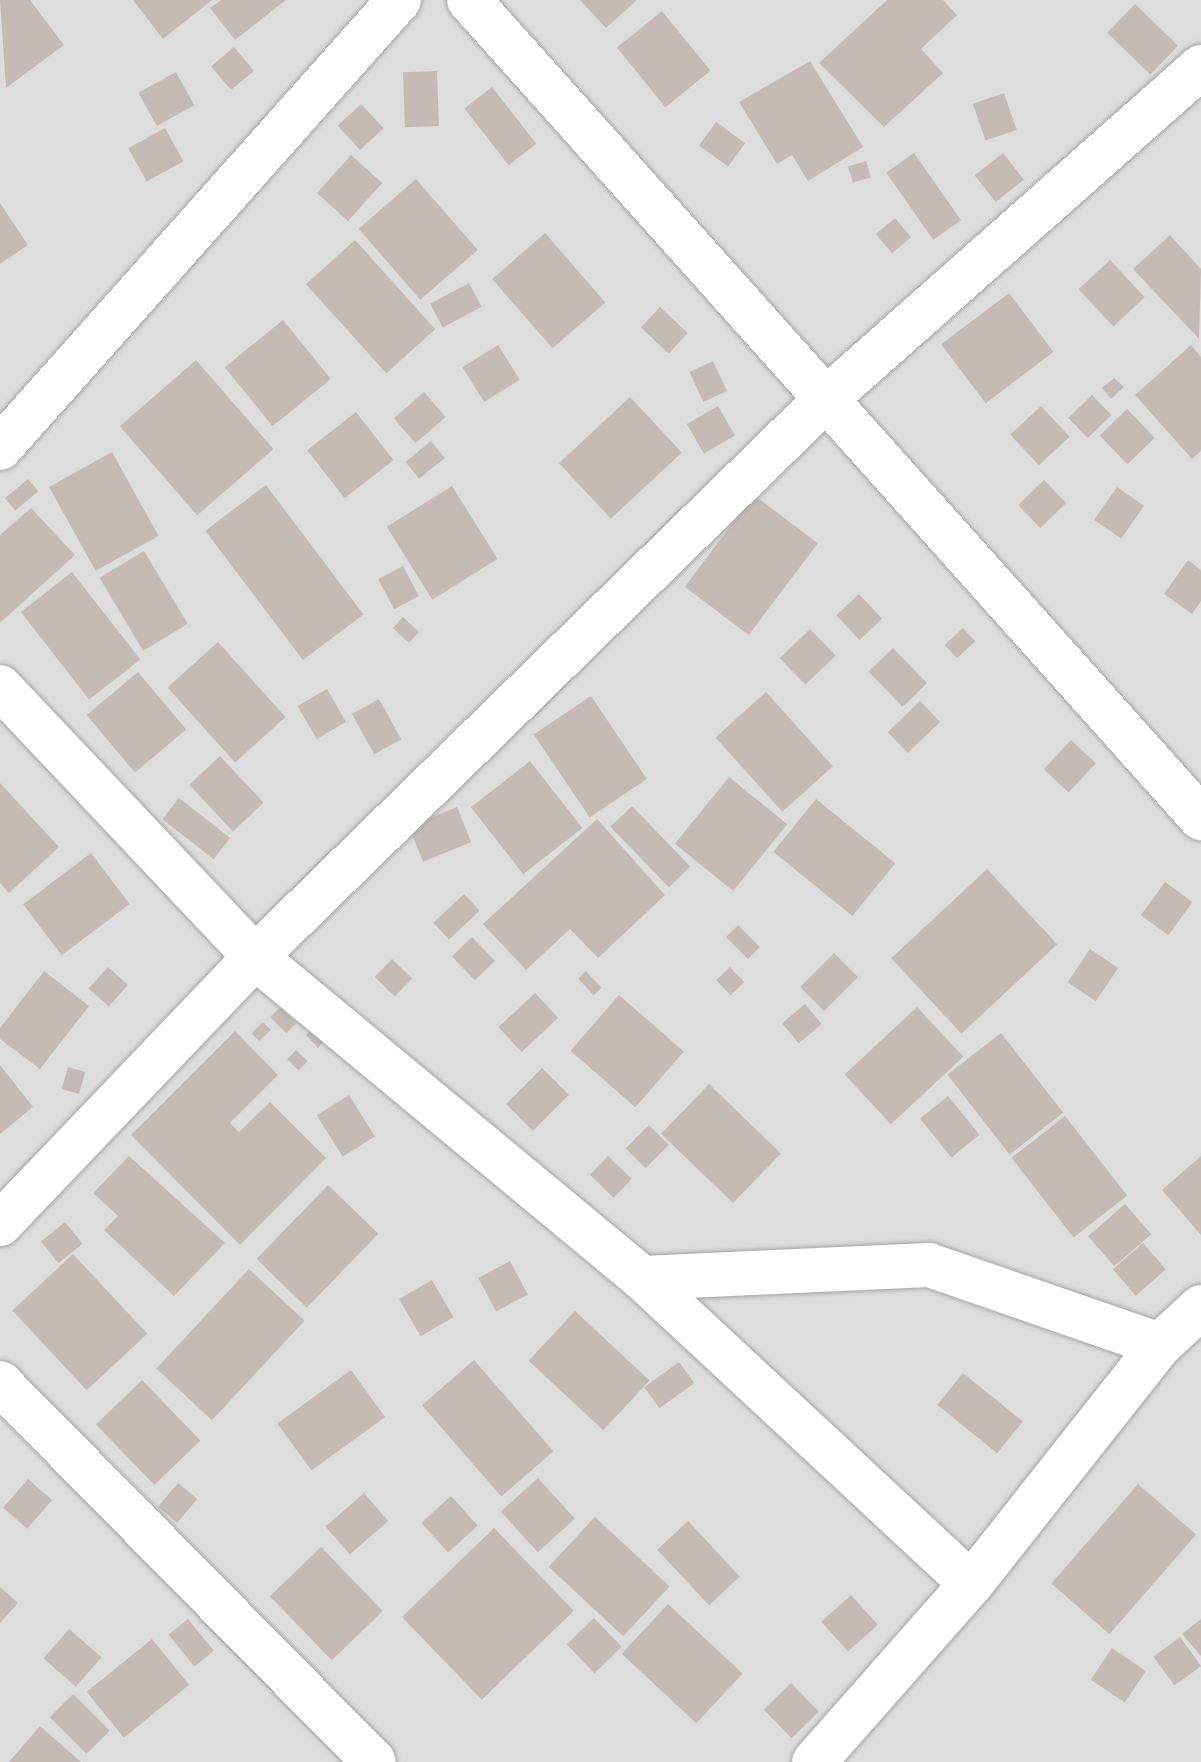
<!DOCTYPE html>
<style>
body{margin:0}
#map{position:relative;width:1201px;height:1762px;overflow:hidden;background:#f0ece6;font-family:"PT Sans",sans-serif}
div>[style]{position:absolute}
.residential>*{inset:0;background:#dedddd;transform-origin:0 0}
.building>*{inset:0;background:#c5bbb6;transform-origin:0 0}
.roads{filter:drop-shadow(0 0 2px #a4a4a4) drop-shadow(0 0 2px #a4a4a4)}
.street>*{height:44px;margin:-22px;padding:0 22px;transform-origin:22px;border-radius:22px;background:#fff}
span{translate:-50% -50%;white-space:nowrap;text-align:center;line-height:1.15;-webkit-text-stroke:6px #fff;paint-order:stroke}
</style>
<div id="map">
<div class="residential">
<div style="left:0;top:0;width:1201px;height:1762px"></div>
</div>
<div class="building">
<div style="clip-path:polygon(0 0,30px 0,64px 45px,6px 88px)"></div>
<div style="clip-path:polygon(133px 0,212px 0,163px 39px)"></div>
<div style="clip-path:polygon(221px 0,286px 0,235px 40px,210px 8px)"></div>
<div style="clip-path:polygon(580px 0,637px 0,606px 28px)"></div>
<div style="clip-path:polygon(887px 0,943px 0,957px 15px,921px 49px,943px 73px,884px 127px,819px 63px)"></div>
<div style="left:1135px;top:4px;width:60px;height:40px;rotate:44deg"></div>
<div style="left:662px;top:11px;width:77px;height:58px;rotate:51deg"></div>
<div style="left:234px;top:47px;width:31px;height:30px;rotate:50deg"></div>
<div style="clip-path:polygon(810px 61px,863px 147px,808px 181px,792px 155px,777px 164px,739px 102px)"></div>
<div style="left:437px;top:71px;width:55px;height:34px;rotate:88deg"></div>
<div style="left:176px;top:72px;width:38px;height:43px;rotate:61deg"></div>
<div style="left:492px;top:87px;width:72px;height:35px;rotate:52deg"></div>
<div style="left:1004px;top:93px;width:39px;height:33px;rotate:71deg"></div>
<div style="left:361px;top:104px;width:33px;height:32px;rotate:47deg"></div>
<div style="left:716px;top:122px;width:36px;height:29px;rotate:36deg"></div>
<div style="left:165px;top:128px;width:38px;height:42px;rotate:61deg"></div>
<div style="left:914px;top:153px;width:82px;height:34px;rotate:55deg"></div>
<div style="left:1003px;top:153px;width:34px;height:36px;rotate:52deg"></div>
<div style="left:351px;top:155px;width:42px;height:51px;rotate:42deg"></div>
<div style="left:866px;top:161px;width:17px;height:19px;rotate:73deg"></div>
<div style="left:416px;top:179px;width:94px;height:76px;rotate:49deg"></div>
<div style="clip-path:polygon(0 203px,28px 245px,0 264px)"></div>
<div style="left:895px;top:218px;width:25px;height:25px;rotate:50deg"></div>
<div style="left:545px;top:233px;width:92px;height:70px;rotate:49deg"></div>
<div style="clip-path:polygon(1170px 235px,1201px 269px,1199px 339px,1133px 269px)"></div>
<div style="left:355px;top:240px;width:120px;height:66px;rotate:48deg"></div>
<div style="left:1110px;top:260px;width:51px;height:43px;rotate:47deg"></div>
<div style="left:469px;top:283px;width:27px;height:44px;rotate:62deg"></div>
<div style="left:1009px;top:293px;width:74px;height:85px;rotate:53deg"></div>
<div style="left:660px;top:307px;width:38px;height:28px;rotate:43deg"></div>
<div style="left:283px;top:320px;width:76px;height:75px;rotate:51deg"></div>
<div style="left:498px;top:345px;width:41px;height:42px;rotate:58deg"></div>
<div style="clip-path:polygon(1191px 345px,1201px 357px,1201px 451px,1192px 459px,1135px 395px)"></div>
<div style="left:196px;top:360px;width:118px;height:101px;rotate:49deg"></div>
<div style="left:713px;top:361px;width:33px;height:26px;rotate:65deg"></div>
<div style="clip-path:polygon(1114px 378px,1124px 387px,1111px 399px,1102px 388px)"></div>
<div style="left:424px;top:392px;width:33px;height:40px;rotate:49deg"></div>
<div style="left:1092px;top:395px;width:28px;height:33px;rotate:46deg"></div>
<div style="left:630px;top:397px;width:76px;height:97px;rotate:47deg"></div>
<div style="left:718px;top:406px;width:34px;height:36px;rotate:60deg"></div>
<div style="left:1041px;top:406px;width:42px;height:42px;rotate:47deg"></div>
<div style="left:1127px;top:409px;width:40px;height:38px;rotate:46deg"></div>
<div style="left:356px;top:412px;width:61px;height:62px;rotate:52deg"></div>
<div style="left:431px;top:441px;width:22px;height:33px;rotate:51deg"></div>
<div style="left:112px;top:452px;width:96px;height:72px;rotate:61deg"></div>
<div style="left:28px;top:479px;width:16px;height:30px;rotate:50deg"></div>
<div style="left:1044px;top:480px;width:32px;height:36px;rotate:46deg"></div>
<div style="left:266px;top:485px;width:162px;height:76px;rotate:53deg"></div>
<div style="left:452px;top:486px;width:86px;height:77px;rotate:58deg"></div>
<div style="left:1117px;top:487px;width:33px;height:40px;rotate:35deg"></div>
<div style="left:754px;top:495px;width:80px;height:115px;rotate:37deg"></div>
<div style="clip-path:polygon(31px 508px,75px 555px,0 623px,0 535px)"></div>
<div style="left:144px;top:551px;width:85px;height:52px;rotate:59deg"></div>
<div style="clip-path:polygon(1188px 560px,1201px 570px,1201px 601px,1192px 614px,1164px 594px)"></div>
<div style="left:403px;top:566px;width:34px;height:28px;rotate:62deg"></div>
<div style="left:72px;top:572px;width:111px;height:65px;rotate:52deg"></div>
<div style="left:859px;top:594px;width:34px;height:31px;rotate:47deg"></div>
<div style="left:403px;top:617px;width:22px;height:15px;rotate:43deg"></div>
<div style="left:963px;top:628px;width:18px;height:25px;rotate:47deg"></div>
<div style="left:810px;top:629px;width:37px;height:42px;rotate:46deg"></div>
<div style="left:218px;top:642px;width:101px;height:68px;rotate:48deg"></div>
<div style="left:893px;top:648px;width:49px;height:34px;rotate:46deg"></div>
<div style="left:138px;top:672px;width:75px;height:67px;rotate:50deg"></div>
<div style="left:327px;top:689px;width:38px;height:34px;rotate:60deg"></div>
<div style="left:766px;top:692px;width:100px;height:68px;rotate:48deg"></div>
<div style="left:591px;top:696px;width:100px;height:69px;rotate:56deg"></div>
<div style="left:379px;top:699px;width:46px;height:31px;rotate:61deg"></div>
<div style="left:920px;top:701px;width:29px;height:45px;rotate:46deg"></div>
<div style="left:1071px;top:740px;width:34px;height:40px;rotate:43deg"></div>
<div style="left:220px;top:756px;width:64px;height:42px;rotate:47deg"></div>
<div style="left:530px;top:761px;width:85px;height:75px;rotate:52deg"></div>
<div style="left:729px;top:777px;width:75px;height:86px;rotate:39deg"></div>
<div style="clip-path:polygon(0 783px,59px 847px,9px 893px,0 883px)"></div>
<div style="left:179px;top:798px;width:65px;height:27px;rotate:38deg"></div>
<div style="left:816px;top:799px;width:102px;height:68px;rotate:39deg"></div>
<div style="left:632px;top:806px;width:84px;height:30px;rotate:46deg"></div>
<div style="left:457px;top:807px;width:38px;height:52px;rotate:68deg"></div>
<div style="clip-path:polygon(597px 819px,665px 895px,598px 958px,570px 929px,526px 970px,483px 924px)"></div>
<div style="left:91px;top:853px;width:64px;height:85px;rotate:53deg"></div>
<div style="left:987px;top:869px;width:103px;height:131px;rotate:47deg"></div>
<div style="left:1165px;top:882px;width:34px;height:41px;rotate:36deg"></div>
<div style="left:464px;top:894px;width:23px;height:42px;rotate:47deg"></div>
<div style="left:738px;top:925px;width:31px;height:17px;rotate:45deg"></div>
<div style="left:472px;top:937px;width:33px;height:28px;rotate:46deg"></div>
<div style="left:1090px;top:949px;width:34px;height:40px;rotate:34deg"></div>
<div style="left:834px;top:953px;width:34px;height:48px;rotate:45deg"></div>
<div style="left:392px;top:959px;width:28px;height:25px;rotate:44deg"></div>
<div style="left:108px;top:967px;width:27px;height:29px;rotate:42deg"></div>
<div style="left:730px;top:967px;width:21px;height:19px;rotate:47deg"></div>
<div style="clip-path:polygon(44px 971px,89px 1006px,40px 1069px,0 1039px,0 1028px)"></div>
<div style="left:586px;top:971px;width:23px;height:11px;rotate:47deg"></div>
<div style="left:535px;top:993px;width:34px;height:50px;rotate:47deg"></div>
<div style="left:619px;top:995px;width:86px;height:74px;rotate:41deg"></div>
<div style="left:805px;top:1004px;width:26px;height:30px;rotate:50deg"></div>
<div style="left:280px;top:1007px;width:23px;height:14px;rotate:45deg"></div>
<div style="left:917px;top:1007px;width:68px;height:99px;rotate:47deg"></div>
<div style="left:263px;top:1022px;width:11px;height:16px;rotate:45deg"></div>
<div style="clip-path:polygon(316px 1023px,329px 1036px,318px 1048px,306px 1035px)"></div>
<div style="clip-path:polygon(235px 1031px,278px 1075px,230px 1123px,239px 1132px,270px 1102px,326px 1158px,240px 1245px,131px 1135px)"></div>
<div style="left:1001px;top:1033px;width:101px;height:68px;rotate:52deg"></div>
<div style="left:296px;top:1050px;width:16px;height:13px;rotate:43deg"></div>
<div style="clip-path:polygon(0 1065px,33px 1107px,0 1134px)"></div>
<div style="left:68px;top:1067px;width:18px;height:23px;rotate:16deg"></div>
<div style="left:542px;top:1068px;width:38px;height:51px;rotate:45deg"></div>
<div style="left:709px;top:1084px;width:100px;height:69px;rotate:44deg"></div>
<div style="left:349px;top:1095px;width:49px;height:38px;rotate:58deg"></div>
<div style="left:948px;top:1096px;width:50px;height:36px;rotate:51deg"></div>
<div style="left:1065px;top:1116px;width:101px;height:68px;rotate:52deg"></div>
<div style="left:649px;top:1125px;width:28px;height:33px;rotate:45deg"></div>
<div style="clip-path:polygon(129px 1156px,225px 1243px,174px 1296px,104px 1230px,118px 1216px,93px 1193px)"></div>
<div style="left:608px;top:1156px;width:33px;height:26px;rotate:44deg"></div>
<div style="clip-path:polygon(1201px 1156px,1201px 1235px,1162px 1190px)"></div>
<div style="left:328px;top:1185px;width:70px;height:103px;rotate:44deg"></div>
<div style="left:1125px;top:1204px;width:40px;height:49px;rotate:49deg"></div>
<div style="left:65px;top:1222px;width:28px;height:31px;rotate:51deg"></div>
<div style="left:1143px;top:1243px;width:35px;height:40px;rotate:49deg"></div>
<div style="left:73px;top:1254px;width:109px;height:83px;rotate:47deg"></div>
<div style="left:510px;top:1261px;width:38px;height:36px;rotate:62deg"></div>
<div style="left:249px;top:1269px;width:76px;height:136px;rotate:43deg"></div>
<div style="left:432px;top:1280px;width:43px;height:38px;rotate:60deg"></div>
<div style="left:575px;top:1311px;width:102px;height:68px;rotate:43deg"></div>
<div style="left:474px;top:1360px;width:121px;height:69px;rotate:49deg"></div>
<div style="left:679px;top:1362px;width:26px;height:43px;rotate:54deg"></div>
<div style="left:351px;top:1370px;width:58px;height:91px;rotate:54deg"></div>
<div style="left:963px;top:1373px;width:77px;height:41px;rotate:39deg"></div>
<div style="left:142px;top:1380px;width:84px;height:64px;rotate:46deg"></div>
<div style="left:538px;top:1478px;width:55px;height:50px;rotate:48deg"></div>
<div style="left:28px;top:1479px;width:32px;height:38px;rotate:41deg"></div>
<div style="left:178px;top:1483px;width:25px;height:31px;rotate:40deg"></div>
<div style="left:1138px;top:1484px;width:77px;height:132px;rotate:41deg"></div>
<div style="left:364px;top:1493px;width:37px;height:51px;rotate:49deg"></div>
<div style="left:451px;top:1496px;width:40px;height:40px;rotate:48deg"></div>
<div style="left:595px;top:1517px;width:102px;height:68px;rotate:43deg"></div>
<div style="left:688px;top:1521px;width:76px;height:42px;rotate:47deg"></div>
<div style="left:494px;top:1528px;width:115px;height:128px;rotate:46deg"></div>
<div style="left:321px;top:1547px;width:89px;height:71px;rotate:46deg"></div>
<div style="clip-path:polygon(0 1587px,18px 1603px,0 1623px)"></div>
<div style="left:851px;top:1595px;width:40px;height:40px;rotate:48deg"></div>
<div style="left:668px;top:1604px;width:102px;height:68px;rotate:43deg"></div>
<div style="left:594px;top:1618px;width:40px;height:38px;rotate:46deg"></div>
<div style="left:188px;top:1619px;width:41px;height:25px;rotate:51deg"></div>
<div style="clip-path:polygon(1201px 1619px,1201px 1656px,1182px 1634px)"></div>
<div style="left:69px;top:1629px;width:43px;height:39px;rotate:41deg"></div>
<div style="left:1180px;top:1637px;width:36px;height:33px;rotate:54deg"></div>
<div style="left:152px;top:1639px;width:59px;height:84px;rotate:51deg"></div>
<div style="left:1112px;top:1648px;width:41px;height:38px;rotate:34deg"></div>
<div style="left:791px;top:1683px;width:40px;height:38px;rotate:46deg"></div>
<div style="left:73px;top:1694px;width:52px;height:33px;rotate:45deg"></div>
<div style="clip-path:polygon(40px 1726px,81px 1762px,9px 1762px)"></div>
</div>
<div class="roads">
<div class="street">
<div style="left:469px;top:0;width:1098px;rotate:48.18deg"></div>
<div style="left:0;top:448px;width:600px;rotate:-48.31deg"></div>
<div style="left:0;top:687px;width:371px;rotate:46.6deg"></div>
<div style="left:255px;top:957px;width:503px;rotate:39.67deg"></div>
<div style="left:642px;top:1278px;width:449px;rotate:42.9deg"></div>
<div style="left:0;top:1224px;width:369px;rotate:-46.3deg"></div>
<div style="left:255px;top:957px;width:798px;rotate:-44.34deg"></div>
<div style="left:826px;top:399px;width:501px;rotate:-41.52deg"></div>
<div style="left:642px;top:1278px;width:287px;rotate:-2.6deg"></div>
<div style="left:929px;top:1265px;width:244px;rotate:19.1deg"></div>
<div style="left:0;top:1383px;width:532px;rotate:45.38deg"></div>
<div style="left:814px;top:1762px;width:237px;rotate:-48.6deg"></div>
<div style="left:971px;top:1584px;width:305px;rotate:-51.7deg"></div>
<div style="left:1160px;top:1345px;width:56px;rotate:-42.8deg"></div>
</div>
</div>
</div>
